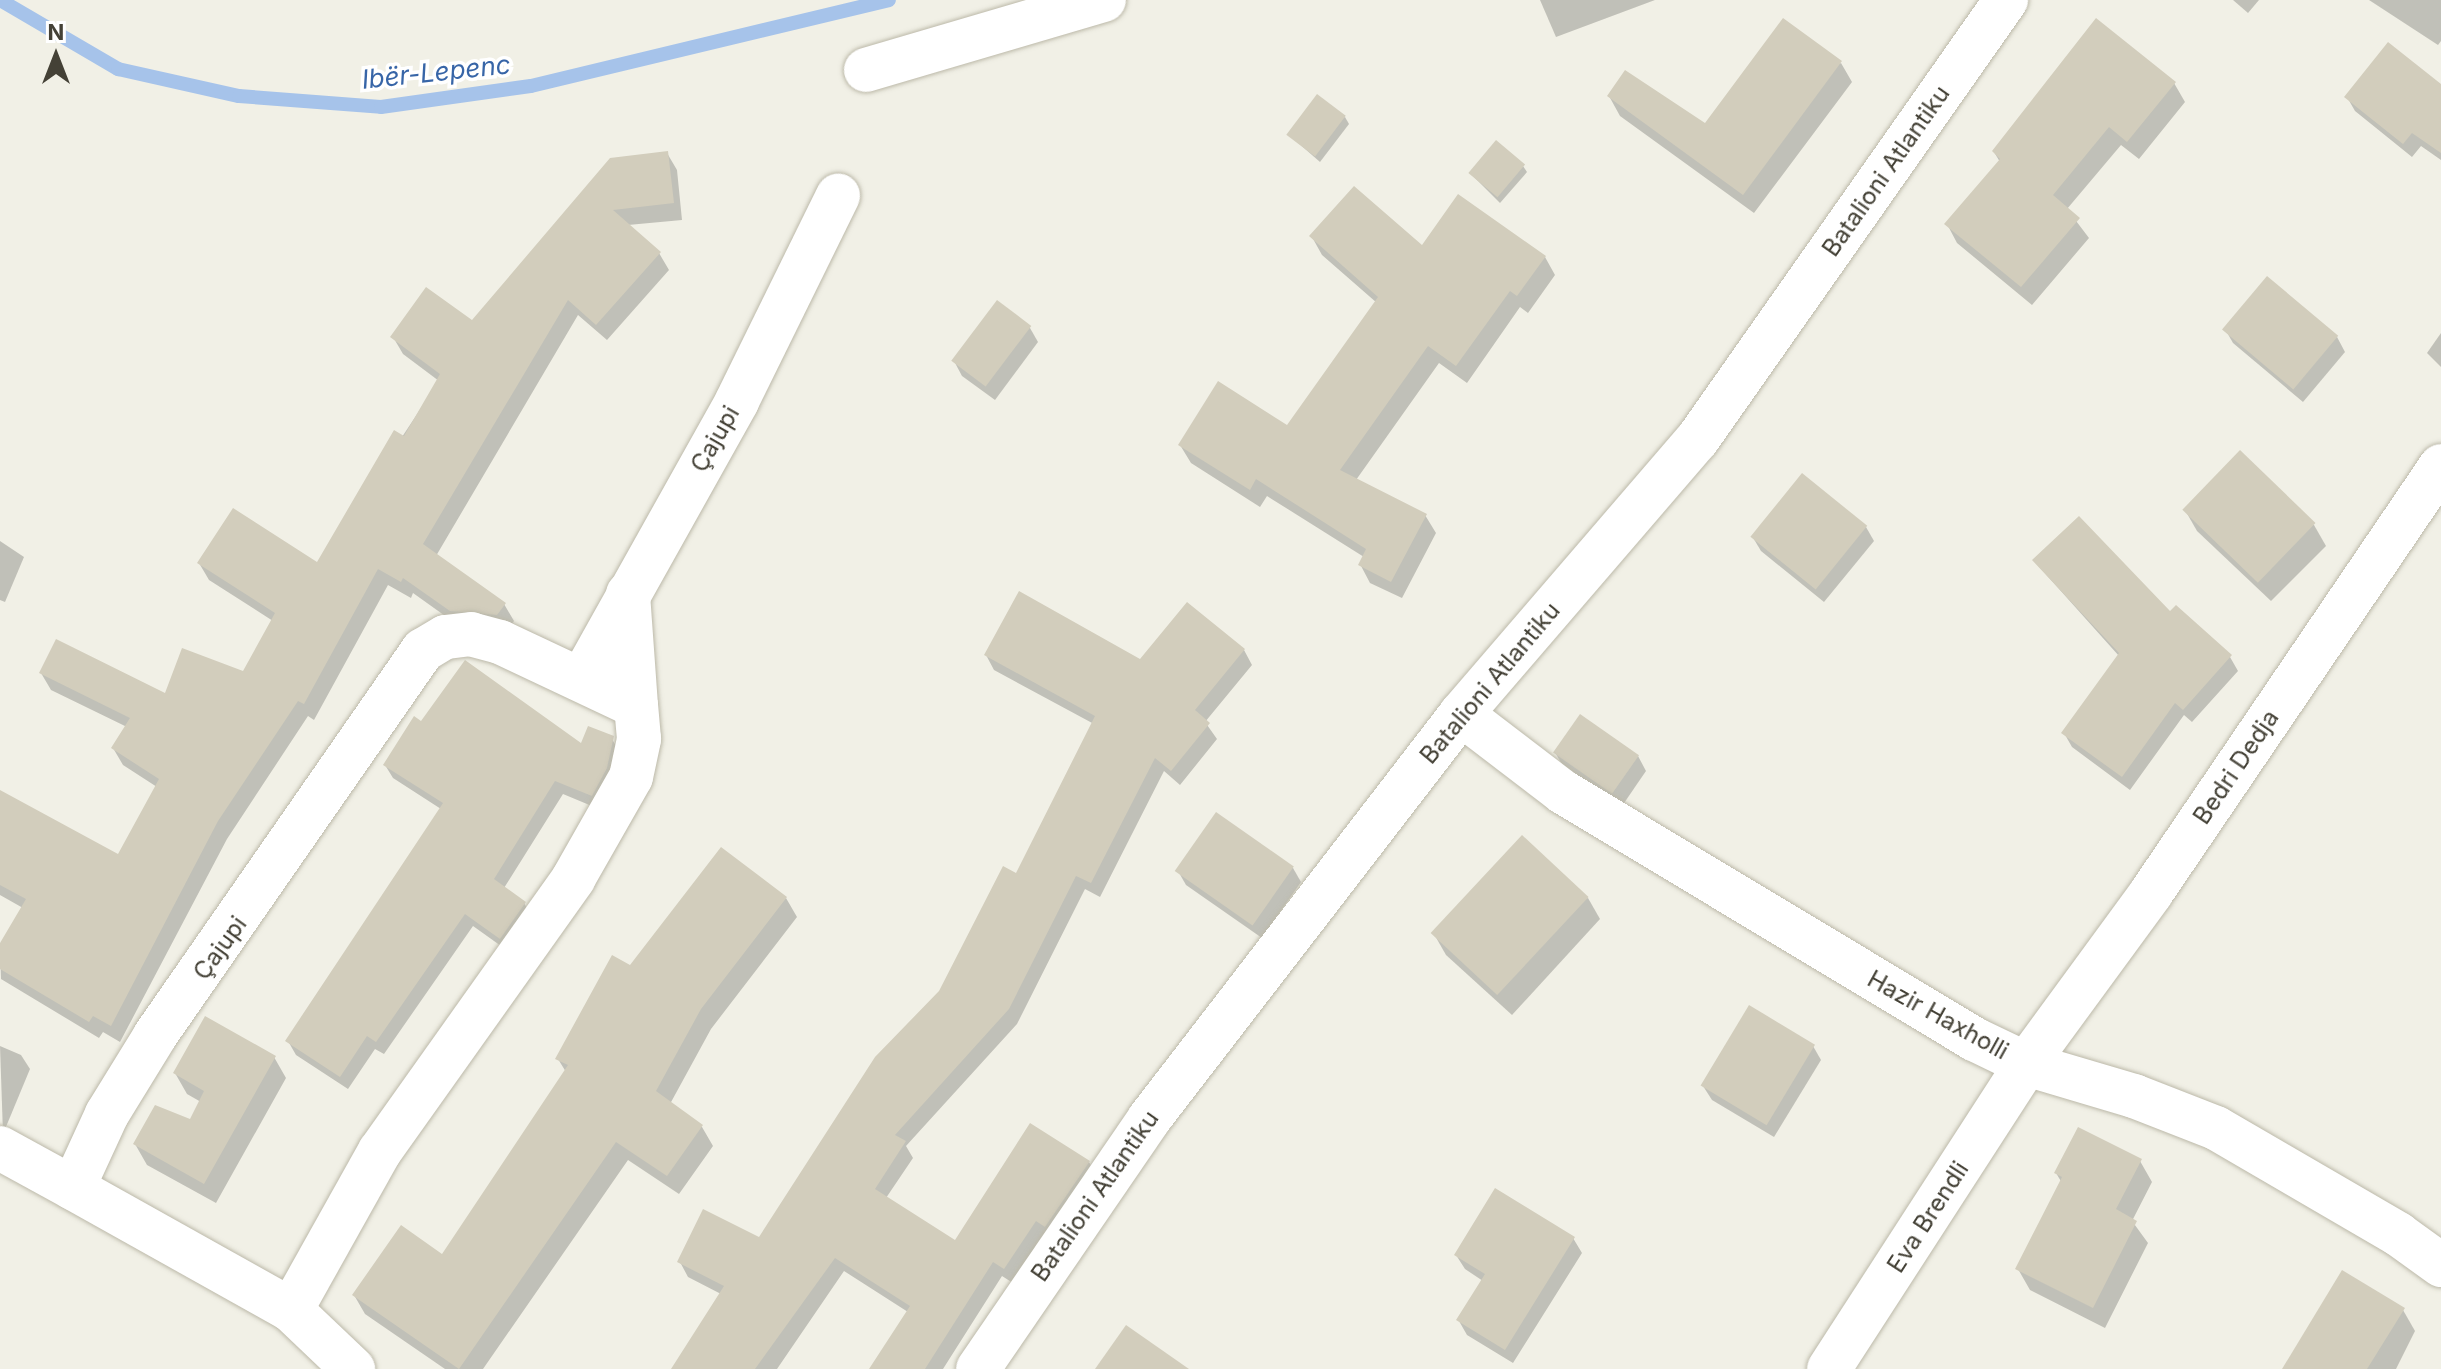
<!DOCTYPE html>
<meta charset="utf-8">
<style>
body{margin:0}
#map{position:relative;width:2441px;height:1369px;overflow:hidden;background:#f1f0e6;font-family:Inter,sans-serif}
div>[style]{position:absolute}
.shadow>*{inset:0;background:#0003}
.stream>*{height:14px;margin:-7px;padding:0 7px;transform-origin:7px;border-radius:7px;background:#a6c3ea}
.building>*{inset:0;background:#d2cdbc;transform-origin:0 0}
.roads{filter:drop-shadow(0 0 2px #bcb9a9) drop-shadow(0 0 2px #bcb9a9)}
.minor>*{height:44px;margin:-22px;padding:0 22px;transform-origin:22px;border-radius:22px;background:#fff}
.tertiary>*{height:44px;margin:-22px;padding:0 22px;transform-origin:22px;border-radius:22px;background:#fff}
span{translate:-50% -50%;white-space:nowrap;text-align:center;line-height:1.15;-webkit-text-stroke:7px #fff;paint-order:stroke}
.street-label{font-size:24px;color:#444136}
.water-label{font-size:26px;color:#3765a7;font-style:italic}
.north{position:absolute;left:16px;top:16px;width:80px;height:80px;-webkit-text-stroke:6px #fff;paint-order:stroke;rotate:0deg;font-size:22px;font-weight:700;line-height:32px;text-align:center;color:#444136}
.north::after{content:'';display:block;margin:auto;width:28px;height:36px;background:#444136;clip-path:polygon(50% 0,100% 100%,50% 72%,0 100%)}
</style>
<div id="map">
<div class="shadow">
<div style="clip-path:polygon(1540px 0,1655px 0,1556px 37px)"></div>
<div style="clip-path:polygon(2233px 0,2259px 0,2248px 13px)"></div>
<div style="clip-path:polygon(2369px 0,2441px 0,2441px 41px,2438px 45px)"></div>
<div style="clip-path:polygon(1841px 63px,1852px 82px,1754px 213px,1620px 116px,1609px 96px,1706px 125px)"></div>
<div style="clip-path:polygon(2174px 83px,2185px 102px,2139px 159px,2121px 145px,2067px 209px,2089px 238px,2032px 305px,1957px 243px,1947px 224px,2000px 162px,1994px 152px)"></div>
<div style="clip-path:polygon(2441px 86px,2441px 160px,2421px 146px,2412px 157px,2355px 111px,2347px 97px)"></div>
<div style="clip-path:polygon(1345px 117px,1349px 124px,1320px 162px,1288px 134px)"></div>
<div style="clip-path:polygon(667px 153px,677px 170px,682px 220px,628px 225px,659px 253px,669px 270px,607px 340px,578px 315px,436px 556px,504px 604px,514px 621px,506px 632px,462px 628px,413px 593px,411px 598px,388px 585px,314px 720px,308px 716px,227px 839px,120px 1042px,103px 1032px,99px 1038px,1px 979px,0 947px,23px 908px,0 895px,0 792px,119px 857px,157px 787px,123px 765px,113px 748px,127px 727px,51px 690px,41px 673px,166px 696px,243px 674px,273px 621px,209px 580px,199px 563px,318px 564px,439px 381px,403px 354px,393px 337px,472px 323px)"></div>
<div style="clip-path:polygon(1523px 166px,1527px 172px,1500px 203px,1470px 173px)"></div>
<div style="clip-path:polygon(1312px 237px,1545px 257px,1555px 275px,1528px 313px,1520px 307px,1467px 383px,1439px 363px,1356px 480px,1425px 515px,1436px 533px,1402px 598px,1370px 583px,1360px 564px,1364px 557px,1267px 496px,1260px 507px,1191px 463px,1180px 445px,1288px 428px,1377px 303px,1322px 255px)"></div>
<div style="clip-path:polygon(998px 303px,1030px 328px,1038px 342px,995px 400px,962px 376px,954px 361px)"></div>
<div style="clip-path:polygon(2225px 329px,2337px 337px,2345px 352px,2303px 402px,2233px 343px)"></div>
<div style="clip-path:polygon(2441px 333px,2441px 367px,2427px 353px)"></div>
<div style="clip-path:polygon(2185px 510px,2314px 525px,2326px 546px,2271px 601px,2197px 531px)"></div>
<div style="clip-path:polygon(1866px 527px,1874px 541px,1824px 602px,1761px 551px,1752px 536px)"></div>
<div style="clip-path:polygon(0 541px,24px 557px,5px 602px,0 600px)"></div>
<div style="clip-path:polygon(2034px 561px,2170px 614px,2230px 657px,2238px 671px,2192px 722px,2184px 715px,2130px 790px,2072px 747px,2064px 733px,2119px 656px)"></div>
<div style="clip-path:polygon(1244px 650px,1252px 665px,1205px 722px,1217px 739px,1180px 785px,1164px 771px,1100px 897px,1085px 889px,1017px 1024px,906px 1146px,913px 1158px,886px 1198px,956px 1243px,1089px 1162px,1097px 1177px,1013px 1283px,1002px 1276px,943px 1369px,881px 1369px,908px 1312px,844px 1271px,777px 1369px,673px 1369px,721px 1294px,688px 1277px,680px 1262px,760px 1240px,941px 992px,1017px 875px,1094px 724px,994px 670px,986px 655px,1141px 661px)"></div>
<div style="clip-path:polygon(421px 723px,582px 746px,612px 739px,620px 753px,599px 809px,563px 794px,504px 888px,524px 903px,532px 917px,508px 951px,473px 926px,384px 1054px,375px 1049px,348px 1089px,296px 1055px,288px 1041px,441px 809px,393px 778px,385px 765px)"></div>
<div style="clip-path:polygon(1556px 754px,1638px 756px,1646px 771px,1622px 806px,1564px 768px)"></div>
<div style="clip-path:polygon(1293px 868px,1301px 882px,1262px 938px,1186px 885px,1178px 871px)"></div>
<div style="clip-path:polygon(786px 898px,797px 917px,711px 1029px,670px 1104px,702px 1127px,713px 1146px,679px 1194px,628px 1160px,483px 1369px,445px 1369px,365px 1314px,354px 1295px,443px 1257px,566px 1072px,558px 1059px,631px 968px)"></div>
<div style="clip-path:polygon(1588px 898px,1600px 919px,1512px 1015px,1446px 955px,1434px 934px)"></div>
<div style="clip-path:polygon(0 1046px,21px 1055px,30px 1069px,3px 1134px)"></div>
<div style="clip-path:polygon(1813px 1046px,1821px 1060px,1774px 1137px,1712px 1100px,1703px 1086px)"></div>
<div style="clip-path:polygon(274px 1057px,286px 1078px,216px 1203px,147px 1165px,135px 1144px,191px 1121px,201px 1102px,187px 1094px,175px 1073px)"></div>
<div style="clip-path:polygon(2140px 1161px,2152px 1182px,2132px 1221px,2148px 1243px,2105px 1328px,2030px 1290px,2018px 1269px,2062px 1183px,2056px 1173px)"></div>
<div style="clip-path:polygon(1573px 1238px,1582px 1253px,1513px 1363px,1467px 1335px,1459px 1321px,1483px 1281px,1465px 1269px,1456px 1255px)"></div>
<div style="clip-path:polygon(2403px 1310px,2415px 1331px,2396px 1369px,2285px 1369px)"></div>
</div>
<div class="stream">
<div style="left:0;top:0;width:137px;rotate:30.3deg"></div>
<div style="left:118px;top:69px;width:124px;rotate:12.6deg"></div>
<div style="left:239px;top:96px;width:142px;rotate:4.4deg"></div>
<div style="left:381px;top:107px;width:151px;rotate:-8deg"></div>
<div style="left:531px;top:86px;width:368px;rotate:-13.5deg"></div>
</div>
<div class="building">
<div style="clip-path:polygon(1783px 18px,1842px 61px,1743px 195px,1607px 96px,1625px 70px,1705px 123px)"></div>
<div style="clip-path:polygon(2096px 18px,2176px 82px,2127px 142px,2109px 127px,2053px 195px,2080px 218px,2021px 287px,1944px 224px,2000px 159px,1992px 151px)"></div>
<div style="clip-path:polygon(2388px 42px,2441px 84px,2441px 153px,2412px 133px,2403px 144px,2344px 97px)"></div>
<div style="left:1317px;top:94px;width:36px;height:51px;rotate:37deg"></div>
<div style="left:1496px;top:140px;width:38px;height:43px;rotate:40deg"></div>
<div style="clip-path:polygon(668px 151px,674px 203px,613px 210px,661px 252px,596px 325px,568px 300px,423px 544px,506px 603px,497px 615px,450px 611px,403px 578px,401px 582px,378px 569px,304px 704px,298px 701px,218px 821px,111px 1026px,93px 1016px,89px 1022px,0 969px,0 943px,26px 899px,0 885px,0 790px,118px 854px,159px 779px,111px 748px,130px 718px,39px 673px,56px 639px,165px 693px,182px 648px,243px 671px,275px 613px,197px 563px,233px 508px,317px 562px,394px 430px,404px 436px,440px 374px,390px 337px,426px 287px,472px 320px,610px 158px)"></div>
<div style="clip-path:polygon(1354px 186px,1422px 245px,1458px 194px,1546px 256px,1517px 296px,1510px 291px,1456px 366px,1428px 346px,1340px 470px,1427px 514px,1391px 582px,1358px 565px,1366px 549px,1256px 479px,1250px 490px,1178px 445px,1218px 381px,1287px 425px,1378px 297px,1309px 236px)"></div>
<div style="left:2267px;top:276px;width:93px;height:70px;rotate:40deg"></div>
<div style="left:997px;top:300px;width:43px;height:76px;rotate:37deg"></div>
<div style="left:2240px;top:450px;width:105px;height:83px;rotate:44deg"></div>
<div style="left:1802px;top:473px;width:84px;height:82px;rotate:39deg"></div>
<div style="clip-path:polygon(2079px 516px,2170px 611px,2176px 605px,2232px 655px,2183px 710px,2175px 703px,2122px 777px,2061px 733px,2119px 653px,2032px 560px)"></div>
<div style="clip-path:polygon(1019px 591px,1140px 659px,1187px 602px,1245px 649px,1195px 710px,1210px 723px,1171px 771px,1155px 758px,1091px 883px,1076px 876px,1009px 1009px,895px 1135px,906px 1141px,875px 1189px,955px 1240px,1030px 1123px,1090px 1161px,1045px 1227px,1036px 1221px,1004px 1269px,993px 1262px,925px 1369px,869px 1369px,910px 1306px,835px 1258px,755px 1369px,671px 1369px,724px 1286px,677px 1262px,703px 1209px,759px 1237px,875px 1057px,939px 991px,1003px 866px,1016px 873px,1095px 716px,984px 655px)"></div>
<div style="clip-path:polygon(465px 660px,581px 743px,588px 726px,614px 736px,607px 768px,592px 796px,555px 781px,494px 879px,526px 902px,500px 939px,465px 914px,376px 1042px,367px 1036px,340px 1077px,285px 1041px,443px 803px,383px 765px,414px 716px,421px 721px)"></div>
<div style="left:1580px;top:714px;width:72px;height:47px;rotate:35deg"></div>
<div style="left:1216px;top:812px;width:95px;height:72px;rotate:35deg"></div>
<div style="left:1522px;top:835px;width:91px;height:134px;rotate:43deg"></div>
<div style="clip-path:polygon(721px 847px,787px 897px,701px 1009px,656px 1091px,703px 1125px,667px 1176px,616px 1142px,459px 1369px,352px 1295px,401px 1225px,442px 1254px,568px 1065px,555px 1059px,612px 955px,630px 965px)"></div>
<div style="left:1749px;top:1005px;width:77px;height:94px;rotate:31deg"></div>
<div style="clip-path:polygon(205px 1016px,276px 1056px,204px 1184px,133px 1144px,155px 1105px,190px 1119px,204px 1091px,173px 1073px)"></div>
<div style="clip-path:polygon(2078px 1127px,2142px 1159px,2116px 1209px,2137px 1221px,2093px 1308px,2015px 1269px,2062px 1177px,2054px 1173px)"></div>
<div style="clip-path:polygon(1495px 1188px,1575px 1237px,1505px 1350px,1456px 1320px,1485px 1274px,1454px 1255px)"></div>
<div style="clip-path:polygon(2342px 1270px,2405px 1308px,2367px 1369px,2282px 1369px)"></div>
<div style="clip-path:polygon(1126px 1325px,1189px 1369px,1095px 1369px)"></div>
</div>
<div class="roads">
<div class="minor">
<div style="left:866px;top:70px;width:248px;rotate:-16.4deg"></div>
<div style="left:628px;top:594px;width:112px;rotate:85.9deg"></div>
<div style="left:583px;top:677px;width:316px;rotate:-60.8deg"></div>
<div style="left:737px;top:401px;width:229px;rotate:-63.8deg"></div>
<div style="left:1461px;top:714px;width:128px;rotate:37.4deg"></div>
<div style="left:1563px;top:792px;width:480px;rotate:31deg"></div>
<div style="left:1974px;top:1039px;width:58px;rotate:25.7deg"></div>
<div style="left:2026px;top:1064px;width:113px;rotate:16.5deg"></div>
<div style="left:2134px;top:1096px;width:88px;rotate:21.3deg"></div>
<div style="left:2216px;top:1128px;width:211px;rotate:30.2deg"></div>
<div style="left:2398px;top:1234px;width:53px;rotate:35.8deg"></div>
<div style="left:0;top:1148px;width:83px;rotate:28.7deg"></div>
<div style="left:291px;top:1310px;width:182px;rotate:-60.8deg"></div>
<div style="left:380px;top:1151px;width:334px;rotate:-54.6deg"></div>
<div style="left:573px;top:879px;width:117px;rotate:-60.4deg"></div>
<div style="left:631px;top:777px;width:39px;rotate:-78deg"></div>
<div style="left:639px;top:739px;width:33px;rotate:-95deg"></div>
<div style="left:636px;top:706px;width:150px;rotate:-154.8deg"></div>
<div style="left:500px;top:642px;width:30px;rotate:-165deg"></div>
<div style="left:471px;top:634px;width:26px;rotate:173deg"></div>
<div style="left:445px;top:637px;width:26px;rotate:149deg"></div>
<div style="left:423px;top:650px;width:470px;rotate:124.8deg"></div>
<div style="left:155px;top:1036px;width:92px;rotate:121.6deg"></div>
<div style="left:107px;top:1114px;width:81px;rotate:114.7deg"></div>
<div style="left:73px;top:1188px;width:250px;rotate:29.2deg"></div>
<div style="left:291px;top:1310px;width:86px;rotate:43.6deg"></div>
<div style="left:1829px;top:1369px;width:363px;rotate:-57.1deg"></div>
<div style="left:2026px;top:1064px;width:212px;rotate:-53.8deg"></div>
<div style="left:2151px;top:893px;width:516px;rotate:-55.82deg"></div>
</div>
<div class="tertiary">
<div style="left:978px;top:1369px;width:303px;rotate:-55.6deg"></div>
<div style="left:1149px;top:1119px;width:511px;rotate:-52.39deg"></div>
<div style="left:1461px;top:714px;width:362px;rotate:-49.3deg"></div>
<div style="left:1697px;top:440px;width:538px;rotate:-54.92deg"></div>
</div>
</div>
<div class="street-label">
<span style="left:1886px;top:171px;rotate:-55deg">Batalioni Atlantiku</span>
<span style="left:715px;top:439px;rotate:-60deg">Çajupi</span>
<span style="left:1490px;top:683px;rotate:-50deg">Batalioni Atlantiku</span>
<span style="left:2236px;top:767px;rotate:-56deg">Bedri Dedja</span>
<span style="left:220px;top:948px;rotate:-54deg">Çajupi</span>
<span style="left:1938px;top:1015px;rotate:29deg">Hazir Haxholli</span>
<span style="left:1095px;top:1196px;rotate:-55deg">Batalioni Atlantiku</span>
<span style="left:1928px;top:1217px;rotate:-57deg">Eva Brendli</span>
</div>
<div class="water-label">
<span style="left:436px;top:72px;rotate:-6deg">Ibër-Lepenc</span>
</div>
<div class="north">N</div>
</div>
